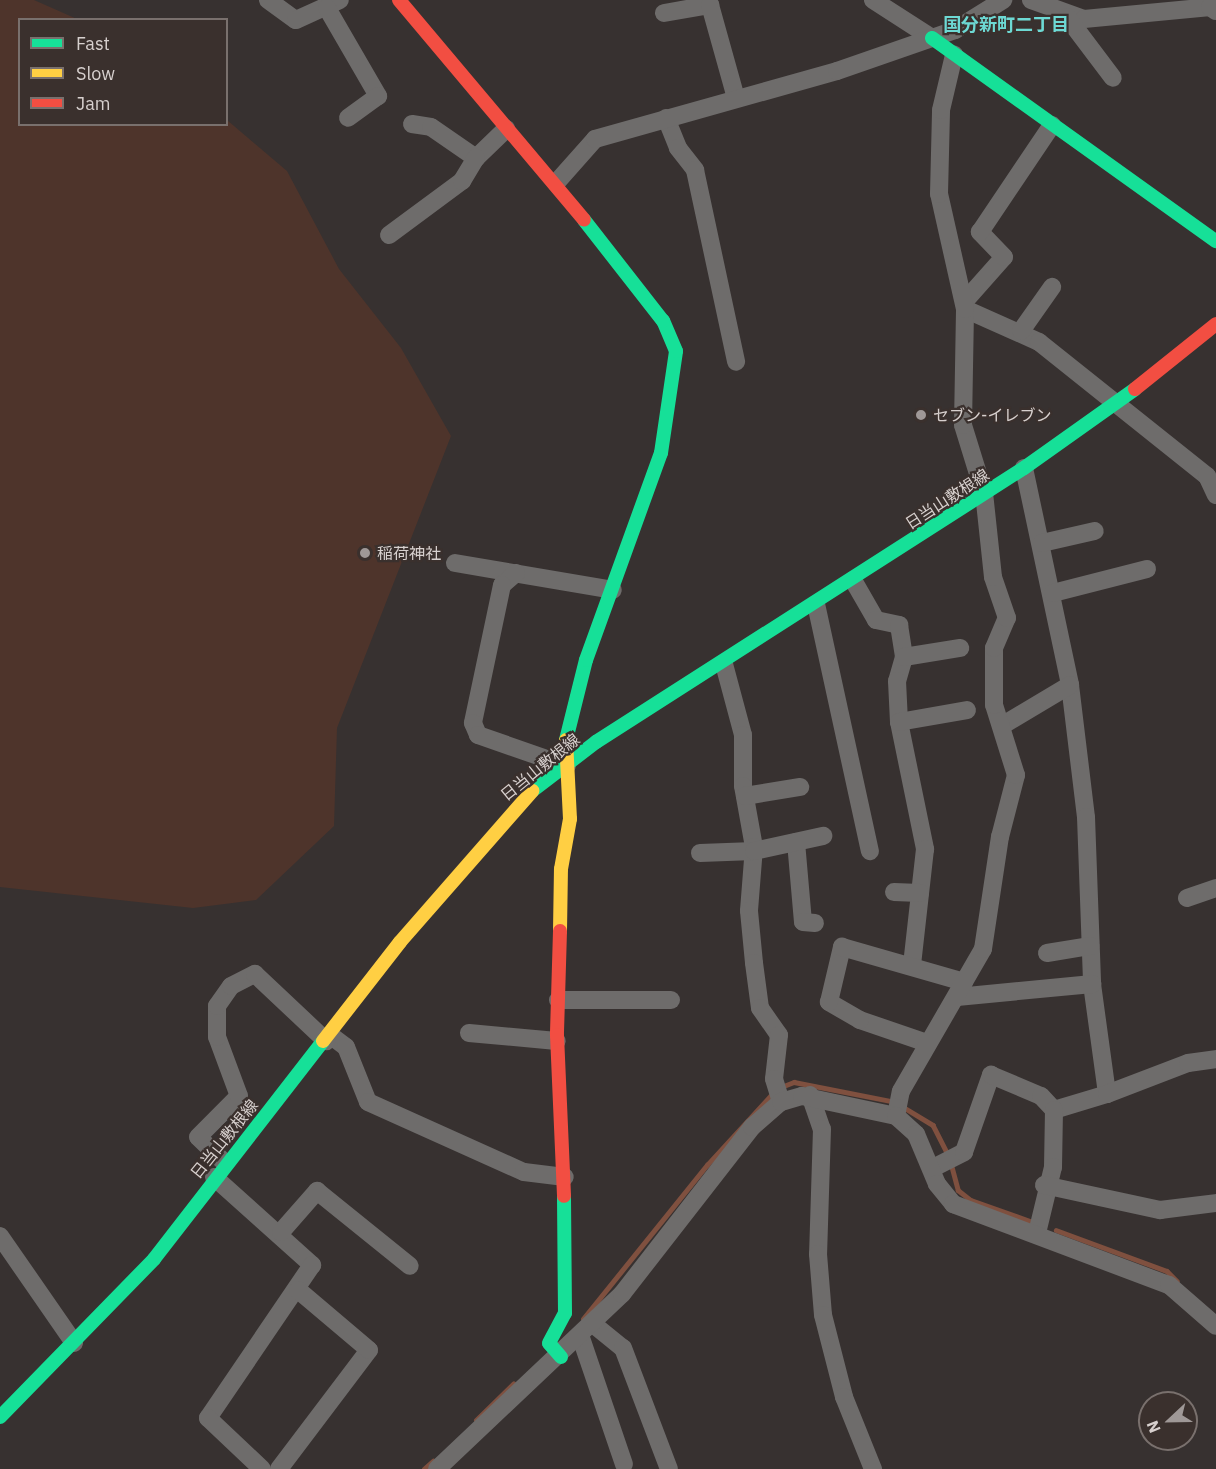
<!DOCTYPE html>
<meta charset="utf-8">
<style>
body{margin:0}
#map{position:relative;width:1216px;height:1469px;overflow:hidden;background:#373130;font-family:"IBM Plex Sans","Noto Sans JP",sans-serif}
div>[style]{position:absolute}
.green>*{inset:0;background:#4e342b}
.stream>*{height:4.5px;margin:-2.25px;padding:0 2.25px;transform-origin:2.25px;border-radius:2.25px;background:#7f503f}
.street>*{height:18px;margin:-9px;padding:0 9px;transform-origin:9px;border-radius:9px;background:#6e6c6b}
.fast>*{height:14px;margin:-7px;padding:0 7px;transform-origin:7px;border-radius:7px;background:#16e098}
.slow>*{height:14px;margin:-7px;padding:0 7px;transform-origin:7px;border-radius:7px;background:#ffcf43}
.jam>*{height:14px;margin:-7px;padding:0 7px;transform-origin:7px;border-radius:7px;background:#f24e42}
.dots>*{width:16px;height:16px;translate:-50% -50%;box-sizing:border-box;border:3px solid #3a302d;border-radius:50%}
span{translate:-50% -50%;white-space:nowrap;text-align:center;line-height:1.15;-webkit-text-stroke:4.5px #3a302d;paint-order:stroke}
.poi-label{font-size:16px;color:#d7d0ce}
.left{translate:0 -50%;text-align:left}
.street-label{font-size:16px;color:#d7d0ce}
.neighbourhood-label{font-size:18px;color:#6dd9d4;font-weight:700}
.legend{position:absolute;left:18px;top:18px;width:210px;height:108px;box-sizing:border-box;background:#3a302d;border:2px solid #79706d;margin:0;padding:8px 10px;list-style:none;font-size:18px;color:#d7d0ce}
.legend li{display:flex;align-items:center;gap:12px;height:30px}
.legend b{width:30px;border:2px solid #79706d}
.north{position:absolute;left:1138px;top:1391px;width:60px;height:60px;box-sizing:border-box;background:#3a302d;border:2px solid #79706d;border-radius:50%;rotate:248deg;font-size:16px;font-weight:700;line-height:24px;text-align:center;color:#d7d0ce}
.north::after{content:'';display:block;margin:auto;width:21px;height:27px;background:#9f9897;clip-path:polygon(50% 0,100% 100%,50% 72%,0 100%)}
</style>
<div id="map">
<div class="green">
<div style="clip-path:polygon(0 0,34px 0,77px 19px,20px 20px,20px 124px,226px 124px,227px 120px,287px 171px,339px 269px,401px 348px,451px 436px,337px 728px,334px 826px,256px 900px,193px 908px,0 887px)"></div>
</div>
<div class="stream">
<div style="left:781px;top:1087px;width:14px;rotate:-21deg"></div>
<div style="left:794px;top:1082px;width:104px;rotate:11.1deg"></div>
<div style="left:903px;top:1107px;width:35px;rotate:31deg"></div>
<div style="left:933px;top:1125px;width:34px;rotate:63deg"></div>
<div style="left:951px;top:1163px;width:28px;rotate:75deg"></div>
<div style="left:958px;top:1190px;width:16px;rotate:38deg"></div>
<div style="left:971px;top:1200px;width:63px;rotate:19.6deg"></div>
<div style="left:1056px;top:1230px;width:118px;rotate:20.3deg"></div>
<div style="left:1167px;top:1271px;width:14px;rotate:45deg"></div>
<div style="left:583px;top:1319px;width:198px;rotate:-51.2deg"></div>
<div style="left:707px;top:1165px;width:96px;rotate:-47.5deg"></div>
<div style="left:476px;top:1420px;width:52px;rotate:-44.2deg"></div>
<div style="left:424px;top:1469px;width:12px;rotate:-42deg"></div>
</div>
<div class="street">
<div style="left:268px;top:0;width:34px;rotate:36deg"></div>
<div style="left:296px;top:20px;width:48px;rotate:-24.4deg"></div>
<div style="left:873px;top:0;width:70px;rotate:32.8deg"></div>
<div style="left:1031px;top:0;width:56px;rotate:19.7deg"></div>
<div style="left:1084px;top:19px;width:127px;rotate:-5.4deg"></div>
<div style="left:1210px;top:7px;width:7px;rotate:34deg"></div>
<div style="left:327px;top:8px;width:102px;rotate:59.9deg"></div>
<div style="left:378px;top:96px;width:37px;rotate:144deg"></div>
<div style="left:664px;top:13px;width:47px;rotate:-9.9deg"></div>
<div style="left:710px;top:5px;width:97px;rotate:74.4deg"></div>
<div style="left:1067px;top:17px;width:76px;rotate:53deg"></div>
<div style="left:666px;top:118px;width:32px;rotate:68deg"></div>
<div style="left:678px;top:148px;width:28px;rotate:52deg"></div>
<div style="left:695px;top:170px;width:196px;rotate:77.9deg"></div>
<div style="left:412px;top:124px;width:19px;rotate:9deg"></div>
<div style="left:431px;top:127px;width:55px;rotate:34.6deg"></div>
<div style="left:476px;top:158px;width:42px;rotate:-44deg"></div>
<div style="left:556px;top:183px;width:59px;rotate:-48.4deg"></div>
<div style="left:595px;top:139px;width:251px;rotate:-15.7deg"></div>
<div style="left:837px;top:71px;width:125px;rotate:-19.2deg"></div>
<div style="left:955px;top:30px;width:57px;rotate:-32deg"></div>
<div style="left:389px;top:235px;width:91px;rotate:-36.5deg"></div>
<div style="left:462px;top:181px;width:27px;rotate:-59deg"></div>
<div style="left:964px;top:302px;width:60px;rotate:-48.4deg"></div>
<div style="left:1004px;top:257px;width:35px;rotate:-134deg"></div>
<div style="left:980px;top:232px;width:129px;rotate:-56.1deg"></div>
<div style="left:965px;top:309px;width:81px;rotate:24deg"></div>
<div style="left:1039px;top:342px;width:215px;rotate:38.6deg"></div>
<div style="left:1207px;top:476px;width:21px;rotate:65deg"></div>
<div style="left:1021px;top:331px;width:54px;rotate:-54.8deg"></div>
<div style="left:1024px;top:468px;width:222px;rotate:78deg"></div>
<div style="left:1070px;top:685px;width:133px;rotate:83.1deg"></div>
<div style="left:1086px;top:817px;width:167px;rotate:87.9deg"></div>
<div style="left:1092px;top:984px;width:111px;rotate:82.2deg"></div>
<div style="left:1107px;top:1094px;width:55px;rotate:163.2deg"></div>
<div style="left:1042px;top:543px;width:54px;rotate:-12.8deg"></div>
<div style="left:455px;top:563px;width:160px;rotate:9.7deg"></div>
<div style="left:516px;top:573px;width:18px;rotate:139deg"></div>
<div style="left:502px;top:585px;width:141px;rotate:101.9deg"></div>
<div style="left:473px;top:723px;width:13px;rotate:67deg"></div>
<div style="left:478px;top:735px;width:94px;rotate:19.2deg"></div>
<div style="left:853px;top:580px;width:46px;rotate:60.1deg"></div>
<div style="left:876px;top:620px;width:24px;rotate:12deg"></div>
<div style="left:899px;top:625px;width:32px;rotate:81deg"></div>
<div style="left:904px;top:657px;width:25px;rotate:106deg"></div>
<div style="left:897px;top:681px;width:41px;rotate:87.2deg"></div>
<div style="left:899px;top:722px;width:130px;rotate:78.4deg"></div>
<div style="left:925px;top:849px;width:117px;rotate:96.4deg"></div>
<div style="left:1053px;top:593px;width:97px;rotate:-14.3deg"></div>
<div style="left:816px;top:604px;width:253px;rotate:77.7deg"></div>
<div style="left:904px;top:657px;width:57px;rotate:-9.1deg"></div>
<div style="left:724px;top:664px;width:73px;rotate:75deg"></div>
<div style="left:743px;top:735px;width:51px;rotate:90deg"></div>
<div style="left:743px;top:786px;width:62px;rotate:79.8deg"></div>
<div style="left:754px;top:847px;width:64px;rotate:94.5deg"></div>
<div style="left:749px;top:911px;width:52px;rotate:84.5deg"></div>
<div style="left:754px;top:963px;width:45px;rotate:82.4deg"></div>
<div style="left:760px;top:1008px;width:33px;rotate:55deg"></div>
<div style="left:779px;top:1035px;width:44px;rotate:96.5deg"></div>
<div style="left:774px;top:1079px;width:24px;rotate:73deg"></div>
<div style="left:899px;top:722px;width:69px;rotate:-10deg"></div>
<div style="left:1003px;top:725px;width:78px;rotate:-30.8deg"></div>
<div style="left:745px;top:796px;width:56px;rotate:-9.3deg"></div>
<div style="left:796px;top:842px;width:80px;rotate:85deg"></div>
<div style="left:803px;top:922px;width:12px;rotate:5deg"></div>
<div style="left:700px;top:853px;width:54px;rotate:-2.1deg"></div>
<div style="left:754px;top:851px;width:71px;rotate:-12.3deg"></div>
<div style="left:894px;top:892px;width:26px;rotate:2deg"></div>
<div style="left:1187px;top:898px;width:31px;rotate:-19deg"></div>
<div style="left:1047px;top:953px;width:44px;rotate:-9.2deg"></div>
<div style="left:957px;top:997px;width:136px;rotate:-5.5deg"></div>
<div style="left:558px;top:1000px;width:113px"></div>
<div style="left:469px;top:1033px;width:88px;rotate:5.2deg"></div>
<div style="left:330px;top:1035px;width:20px;rotate:37deg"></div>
<div style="left:346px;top:1047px;width:59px;rotate:68.2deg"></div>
<div style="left:368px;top:1102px;width:171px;rotate:24.2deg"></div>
<div style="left:524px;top:1172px;width:41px;rotate:7deg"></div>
<div style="left:927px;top:1043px;width:71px;rotate:-161.1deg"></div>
<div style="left:860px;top:1020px;width:36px;rotate:-150deg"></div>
<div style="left:829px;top:1002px;width:57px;rotate:-76.7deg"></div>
<div style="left:842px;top:947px;width:127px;rotate:16deg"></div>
<div style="left:1107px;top:1094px;width:87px;rotate:-20.9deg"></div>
<div style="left:1188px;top:1063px;width:28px;rotate:-8deg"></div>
<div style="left:810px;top:1095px;width:36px;rotate:71deg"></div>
<div style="left:822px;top:1129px;width:125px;rotate:91.8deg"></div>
<div style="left:818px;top:1254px;width:61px;rotate:85.3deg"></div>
<div style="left:823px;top:1315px;width:85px;rotate:75.6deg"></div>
<div style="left:844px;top:1397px;width:78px;rotate:68.1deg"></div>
<div style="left:896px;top:1116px;width:25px;rotate:-79deg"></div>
<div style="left:901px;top:1091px;width:164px;rotate:-60deg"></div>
<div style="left:983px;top:949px;width:113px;rotate:-81.4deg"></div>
<div style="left:1000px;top:837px;width:64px;rotate:-75.5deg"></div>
<div style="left:1016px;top:775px;width:73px;rotate:-107.4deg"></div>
<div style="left:994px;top:705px;width:57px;rotate:-90deg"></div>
<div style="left:994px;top:648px;width:33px;rotate:-67deg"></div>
<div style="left:1007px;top:618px;width:43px;rotate:-108.9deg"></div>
<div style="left:993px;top:577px;width:84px;rotate:-96.1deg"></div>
<div style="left:984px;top:493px;width:71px;rotate:-107.2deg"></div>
<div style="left:963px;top:425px;width:116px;rotate:-89deg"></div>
<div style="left:965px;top:309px;width:118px;rotate:-102.7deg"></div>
<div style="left:939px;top:194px;width:84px;rotate:-88.6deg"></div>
<div style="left:941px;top:110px;width:57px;rotate:-76.7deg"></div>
<div style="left:225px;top:1163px;width:37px;rotate:-136deg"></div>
<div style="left:198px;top:1137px;width:58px;rotate:-45deg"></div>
<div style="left:239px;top:1096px;width:63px;rotate:-110.4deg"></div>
<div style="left:217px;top:1037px;width:31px;rotate:-90deg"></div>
<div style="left:217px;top:1006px;width:24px;rotate:-55deg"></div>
<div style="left:231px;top:986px;width:27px;rotate:-27deg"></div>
<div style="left:255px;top:974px;width:98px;rotate:43.3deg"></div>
<div style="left:933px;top:1168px;width:35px;rotate:-27deg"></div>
<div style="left:964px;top:1152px;width:82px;rotate:-70.7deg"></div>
<div style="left:991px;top:1075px;width:54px;rotate:22.8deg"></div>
<div style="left:1041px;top:1096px;width:19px;rotate:47deg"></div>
<div style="left:1054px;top:1110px;width:57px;rotate:91deg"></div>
<div style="left:1053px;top:1167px;width:68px;rotate:103.6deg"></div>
<div style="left:214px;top:1177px;width:132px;rotate:41.9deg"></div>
<div style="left:312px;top:1265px;width:185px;rotate:124.2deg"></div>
<div style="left:208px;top:1418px;width:74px;rotate:43.4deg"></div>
<div style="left:1044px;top:1185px;width:119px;rotate:12.2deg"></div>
<div style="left:1160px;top:1210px;width:56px;rotate:-7.1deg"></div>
<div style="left:281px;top:1232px;width:55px;rotate:-48.7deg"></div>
<div style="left:317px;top:1191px;width:119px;rotate:38.9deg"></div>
<div style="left:0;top:1236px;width:130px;rotate:55.3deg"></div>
<div style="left:593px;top:1324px;width:38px;rotate:39deg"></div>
<div style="left:623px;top:1348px;width:129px;rotate:69.2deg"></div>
<div style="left:581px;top:1338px;width:133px;rotate:71.2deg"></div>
<div style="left:279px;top:1469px;width:149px;rotate:-52.9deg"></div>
<div style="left:369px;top:1350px;width:93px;rotate:-139.8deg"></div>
<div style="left:437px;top:1469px;width:255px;rotate:-43.4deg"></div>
<div style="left:622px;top:1294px;width:212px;rotate:-52.1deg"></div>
<div style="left:752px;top:1127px;width:38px;rotate:-41deg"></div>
<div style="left:781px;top:1102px;width:22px;rotate:-16deg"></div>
<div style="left:802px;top:1096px;width:96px;rotate:12deg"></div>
<div style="left:896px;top:1116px;width:27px;rotate:42deg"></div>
<div style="left:916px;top:1134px;width:54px;rotate:67.2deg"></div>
<div style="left:937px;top:1184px;width:26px;rotate:51deg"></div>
<div style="left:953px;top:1204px;width:231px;rotate:20.6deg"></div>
<div style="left:1169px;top:1285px;width:62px;rotate:41.1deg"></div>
</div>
<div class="fast">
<div style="left:932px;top:38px;width:349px;rotate:35.6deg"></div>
<div style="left:566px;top:740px;width:82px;rotate:-76deg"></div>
<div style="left:586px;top:660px;width:220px;rotate:-70.1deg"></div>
<div style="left:661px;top:453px;width:103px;rotate:-81.6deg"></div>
<div style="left:676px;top:351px;width:33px;rotate:-113deg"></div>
<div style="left:663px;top:321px;width:128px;rotate:-128deg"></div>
<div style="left:532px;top:791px;width:81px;rotate:-37.4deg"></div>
<div style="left:596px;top:742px;width:508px;rotate:-32.63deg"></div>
<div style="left:1024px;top:468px;width:136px;rotate:-35.4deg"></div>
<div style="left:561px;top:1357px;width:18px;rotate:-131deg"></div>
<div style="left:549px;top:1343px;width:34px;rotate:-62deg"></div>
<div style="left:565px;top:1313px;width:117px;rotate:-90.5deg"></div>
<div style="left:0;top:1417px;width:221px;rotate:-45.7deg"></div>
<div style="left:154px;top:1259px;width:276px;rotate:-52.2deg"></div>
</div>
<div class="slow">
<div style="left:560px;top:931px;width:62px;rotate:-89.1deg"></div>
<div style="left:561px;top:869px;width:51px;rotate:-79.8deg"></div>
<div style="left:570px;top:819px;width:79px;rotate:-92.9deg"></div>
<div style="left:323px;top:1041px;width:125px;rotate:-52.1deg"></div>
<div style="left:400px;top:942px;width:201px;rotate:-48.8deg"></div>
</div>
<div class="jam">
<div style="left:399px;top:0;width:287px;rotate:49.9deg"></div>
<div style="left:1135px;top:389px;width:104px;rotate:-38.7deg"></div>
<div style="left:560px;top:931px;width:104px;rotate:91.7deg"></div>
<div style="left:557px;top:1035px;width:161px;rotate:87.5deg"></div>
</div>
<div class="dots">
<div style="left:921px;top:415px;background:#9f9897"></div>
<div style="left:365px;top:553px;background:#9f9897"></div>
</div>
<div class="poi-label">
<span class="left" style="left:933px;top:415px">セブン-イレブン</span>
<span class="left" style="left:377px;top:553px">稲荷神社</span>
</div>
<div class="street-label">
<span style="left:947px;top:499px;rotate:-33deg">日当山敷根線</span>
<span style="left:540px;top:767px;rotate:-39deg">日当山敷根線</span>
<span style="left:224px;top:1139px;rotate:-51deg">日当山敷根線</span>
</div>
<div class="neighbourhood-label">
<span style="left:1006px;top:25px">国分新町二丁目</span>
</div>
<ul class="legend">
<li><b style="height:8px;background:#16e098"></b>Fast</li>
<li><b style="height:8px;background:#ffcf43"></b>Slow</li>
<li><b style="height:8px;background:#f24e42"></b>Jam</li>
</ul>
<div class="north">N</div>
</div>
